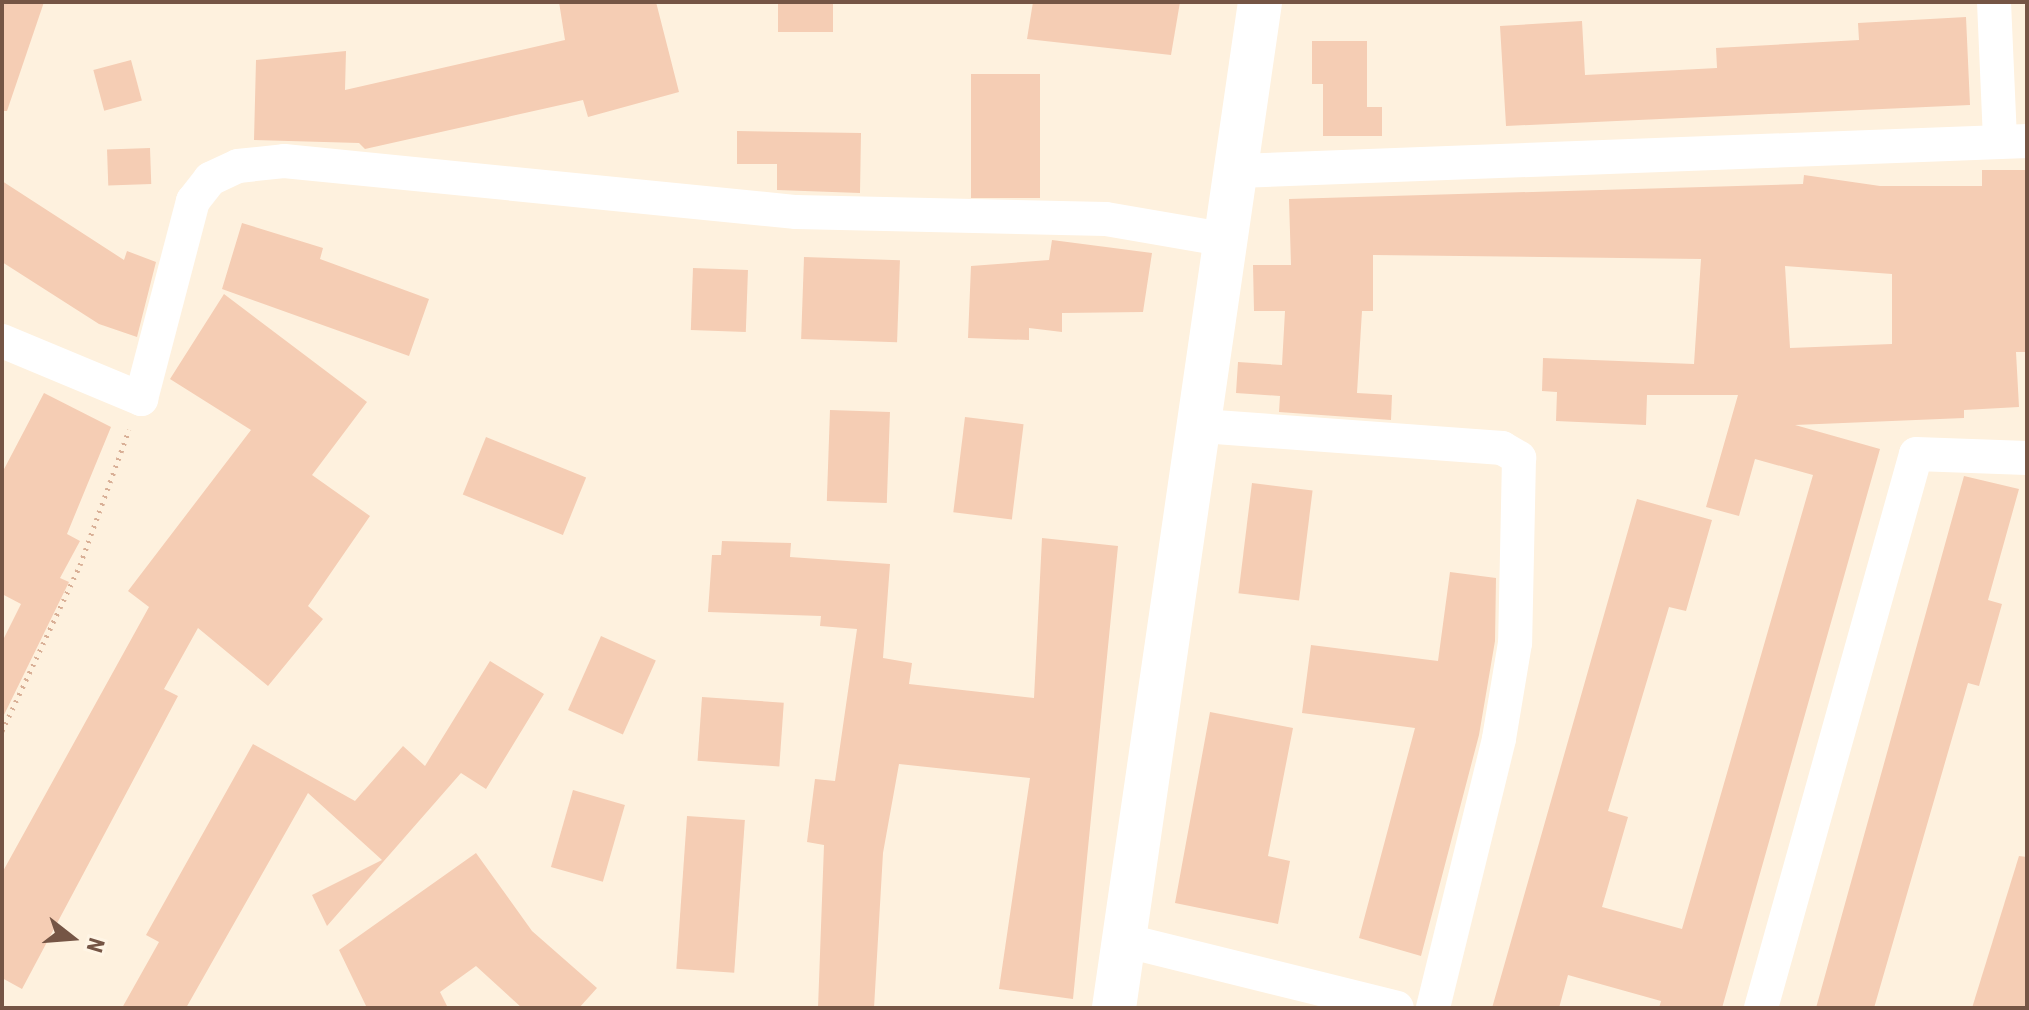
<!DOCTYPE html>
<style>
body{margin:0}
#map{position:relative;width:2029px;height:1010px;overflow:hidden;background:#fef1de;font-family:"Roboto Condensed",sans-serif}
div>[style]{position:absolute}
.building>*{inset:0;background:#f5cdb4;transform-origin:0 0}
.path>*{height:5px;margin-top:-2.5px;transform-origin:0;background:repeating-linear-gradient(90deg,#d9b097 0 2px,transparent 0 8px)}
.minor>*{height:34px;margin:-17px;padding:0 17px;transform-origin:17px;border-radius:17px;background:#fff}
.secondary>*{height:44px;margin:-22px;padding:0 22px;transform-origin:22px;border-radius:22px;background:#fff}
span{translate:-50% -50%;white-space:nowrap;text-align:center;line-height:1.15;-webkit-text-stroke:6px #fff5e5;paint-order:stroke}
.frame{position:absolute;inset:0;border:4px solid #755545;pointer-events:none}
.north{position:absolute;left:32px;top:898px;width:80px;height:80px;-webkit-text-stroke:6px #fff5e5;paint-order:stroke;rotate:107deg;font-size:22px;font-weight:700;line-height:32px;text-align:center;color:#755545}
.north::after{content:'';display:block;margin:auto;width:28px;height:36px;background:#755545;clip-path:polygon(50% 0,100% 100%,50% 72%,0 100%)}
</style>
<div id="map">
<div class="building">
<div style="clip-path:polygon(2px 2px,44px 2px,7px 111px,2px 111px)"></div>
<div style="clip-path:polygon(559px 2px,656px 2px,679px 92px,588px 117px,583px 100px,365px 149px,359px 143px,254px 140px,256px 60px,346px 51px,345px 90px,565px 40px)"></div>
<div style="left:778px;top:2px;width:55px;height:30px"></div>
<div style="clip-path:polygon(1033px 2px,1180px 2px,1171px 55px,1027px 39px)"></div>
<div style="clip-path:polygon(1966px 17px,1970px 105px,1506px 126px,1500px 26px,1582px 21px,1585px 75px,1717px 68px,1716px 48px,1859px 40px,1858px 23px)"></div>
<div style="clip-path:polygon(1312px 41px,1367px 41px,1367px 107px,1382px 107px,1382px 136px,1323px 136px,1323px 84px,1312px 84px)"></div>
<div style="left:131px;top:60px;width:42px;height:39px;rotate:75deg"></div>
<div style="left:1040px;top:74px;width:124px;height:69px;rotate:90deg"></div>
<div style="clip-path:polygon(737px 131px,861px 133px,860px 193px,777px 190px,777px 164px,737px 164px)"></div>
<div style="left:150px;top:148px;width:36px;height:43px;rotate:88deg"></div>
<div style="clip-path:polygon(evenodd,1982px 170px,2027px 170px,2027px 352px,2016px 352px,2019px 407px,1964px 410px,1964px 418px,1795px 425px,1880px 449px,1722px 1008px,1659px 1008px,1661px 1001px,1568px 975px,1559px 1008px,1492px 1008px,1637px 499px,1712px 520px,1686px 611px,1669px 607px,1608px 811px,1628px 817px,1602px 907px,1682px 929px,1813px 475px,1755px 459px,1739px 516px,1706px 507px,1738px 395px,1647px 395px,1646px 425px,1556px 421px,1557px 392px,1542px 391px,1543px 358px,1694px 364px,1701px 259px,1373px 255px,1373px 311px,1362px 311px,1357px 393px,1392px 395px,1391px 420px,1279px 412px,1280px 396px,1236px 393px,1238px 362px,1282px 365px,1285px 311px,1254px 311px,1253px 265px,1291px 265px,1289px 199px,1803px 184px,1804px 175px,1880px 186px,1982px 186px,1982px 170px,1785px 266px,1892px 274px,1892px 344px,1790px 348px,1785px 266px)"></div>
<div style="clip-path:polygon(2px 181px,124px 260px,127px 251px,156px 262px,137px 337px,99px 324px,2px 262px)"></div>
<div style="clip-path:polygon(242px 223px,323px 248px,320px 259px,429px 299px,409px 356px,222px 289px)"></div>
<div style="clip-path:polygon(1052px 240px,1152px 253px,1143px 312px,1062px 313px,1062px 332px,1029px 328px,1029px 340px,968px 338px,971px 266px,1049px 260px)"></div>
<div style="left:804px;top:257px;width:96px;height:82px;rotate:2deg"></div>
<div style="left:693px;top:268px;width:55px;height:62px;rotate:2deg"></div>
<div style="clip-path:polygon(224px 294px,367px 402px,312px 475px,370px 516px,308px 606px,323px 619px,268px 686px,198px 628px,164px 689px,178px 696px,22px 989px,2px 978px,2px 873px,149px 607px,128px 591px,251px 430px,170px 379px)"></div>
<div style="clip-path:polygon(44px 393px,111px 427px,67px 534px,80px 541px,60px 578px,69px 582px,2px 719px,2px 642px,21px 604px,2px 594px,2px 473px)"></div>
<div style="left:830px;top:410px;width:60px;height:91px;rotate:2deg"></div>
<div style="left:965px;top:417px;width:59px;height:96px;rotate:7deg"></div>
<div style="left:486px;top:437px;width:108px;height:62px;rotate:22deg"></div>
<div style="clip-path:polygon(1964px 476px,2019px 489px,1988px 600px,2002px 604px,1979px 686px,1968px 683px,1874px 1008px,1816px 1008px)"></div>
<div style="left:1252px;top:483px;width:61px;height:111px;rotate:7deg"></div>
<div style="clip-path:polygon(1042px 538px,1118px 546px,1073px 999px,999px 989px,1030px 778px,899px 764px,883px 853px,874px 1008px,818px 1008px,824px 845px,807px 842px,815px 779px,835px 781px,857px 629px,820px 626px,821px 616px,708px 612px,712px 555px,721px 555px,722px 541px,791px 543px,790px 557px,890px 564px,883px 658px,912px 663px,909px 684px,1034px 698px)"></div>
<div style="clip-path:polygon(1450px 572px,1496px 578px,1495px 641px,1479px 735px,1421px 956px,1359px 938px,1415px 728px,1302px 713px,1311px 645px,1438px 661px)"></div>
<div style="left:601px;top:636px;width:60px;height:81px;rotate:24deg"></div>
<div style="clip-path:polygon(490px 661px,544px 694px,486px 789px,461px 773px,327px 926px,312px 895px,382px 860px,308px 793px,186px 1008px,122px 1008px,159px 942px,146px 935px,253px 744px,355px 801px,403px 746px,425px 766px)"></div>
<div style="left:702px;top:697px;width:82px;height:64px;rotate:4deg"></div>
<div style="clip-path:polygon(1210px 712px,1293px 728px,1268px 856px,1290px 861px,1278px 924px,1175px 903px)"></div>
<div style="left:573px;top:790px;width:54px;height:80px;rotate:16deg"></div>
<div style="left:687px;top:816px;width:58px;height:153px;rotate:4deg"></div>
<div style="clip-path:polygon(476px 853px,532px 931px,597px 988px,579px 1008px,522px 1008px,476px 966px,440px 992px,448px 1008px,367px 1008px,339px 950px)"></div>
<div style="clip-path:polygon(2019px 856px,2027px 857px,2027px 1008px,1972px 1008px)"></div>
</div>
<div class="path">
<div style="left:2px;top:731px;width:183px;rotate:-64.8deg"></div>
<div style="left:80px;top:565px;width:144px;rotate:-70.1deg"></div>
</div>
<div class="minor">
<div style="left:1994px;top:2px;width:140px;rotate:87.5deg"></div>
<div style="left:1238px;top:171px;width:790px;rotate:-2.18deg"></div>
<div style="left:2px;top:341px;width:151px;rotate:22.6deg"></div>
<div style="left:141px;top:399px;width:205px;rotate:-75.3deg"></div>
<div style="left:193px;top:201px;width:28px;rotate:-52deg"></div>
<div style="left:210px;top:179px;width:31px;rotate:-25deg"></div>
<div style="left:238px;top:166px;width:46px;rotate:-6.2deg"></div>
<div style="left:284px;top:161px;width:515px;rotate:5.69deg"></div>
<div style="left:796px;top:212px;width:310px;rotate:1.3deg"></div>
<div style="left:1106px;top:219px;width:124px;rotate:9.8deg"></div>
<div style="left:1202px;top:426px;width:301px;rotate:4.2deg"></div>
<div style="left:1502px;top:448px;width:20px;rotate:30deg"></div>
<div style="left:1519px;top:458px;width:185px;rotate:91.2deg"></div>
<div style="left:1515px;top:643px;width:97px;rotate:99.5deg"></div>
<div style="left:1499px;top:739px;width:277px;rotate:103.8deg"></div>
<div style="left:1123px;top:940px;width:282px;rotate:13.9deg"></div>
<div style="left:1761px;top:1008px;width:575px;rotate:-74.37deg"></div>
<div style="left:1916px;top:454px;width:111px;rotate:2.1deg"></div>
</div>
<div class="secondary">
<div style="left:1114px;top:1008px;width:1017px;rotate:-81.74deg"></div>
</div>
<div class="frame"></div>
<div class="north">N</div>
</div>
